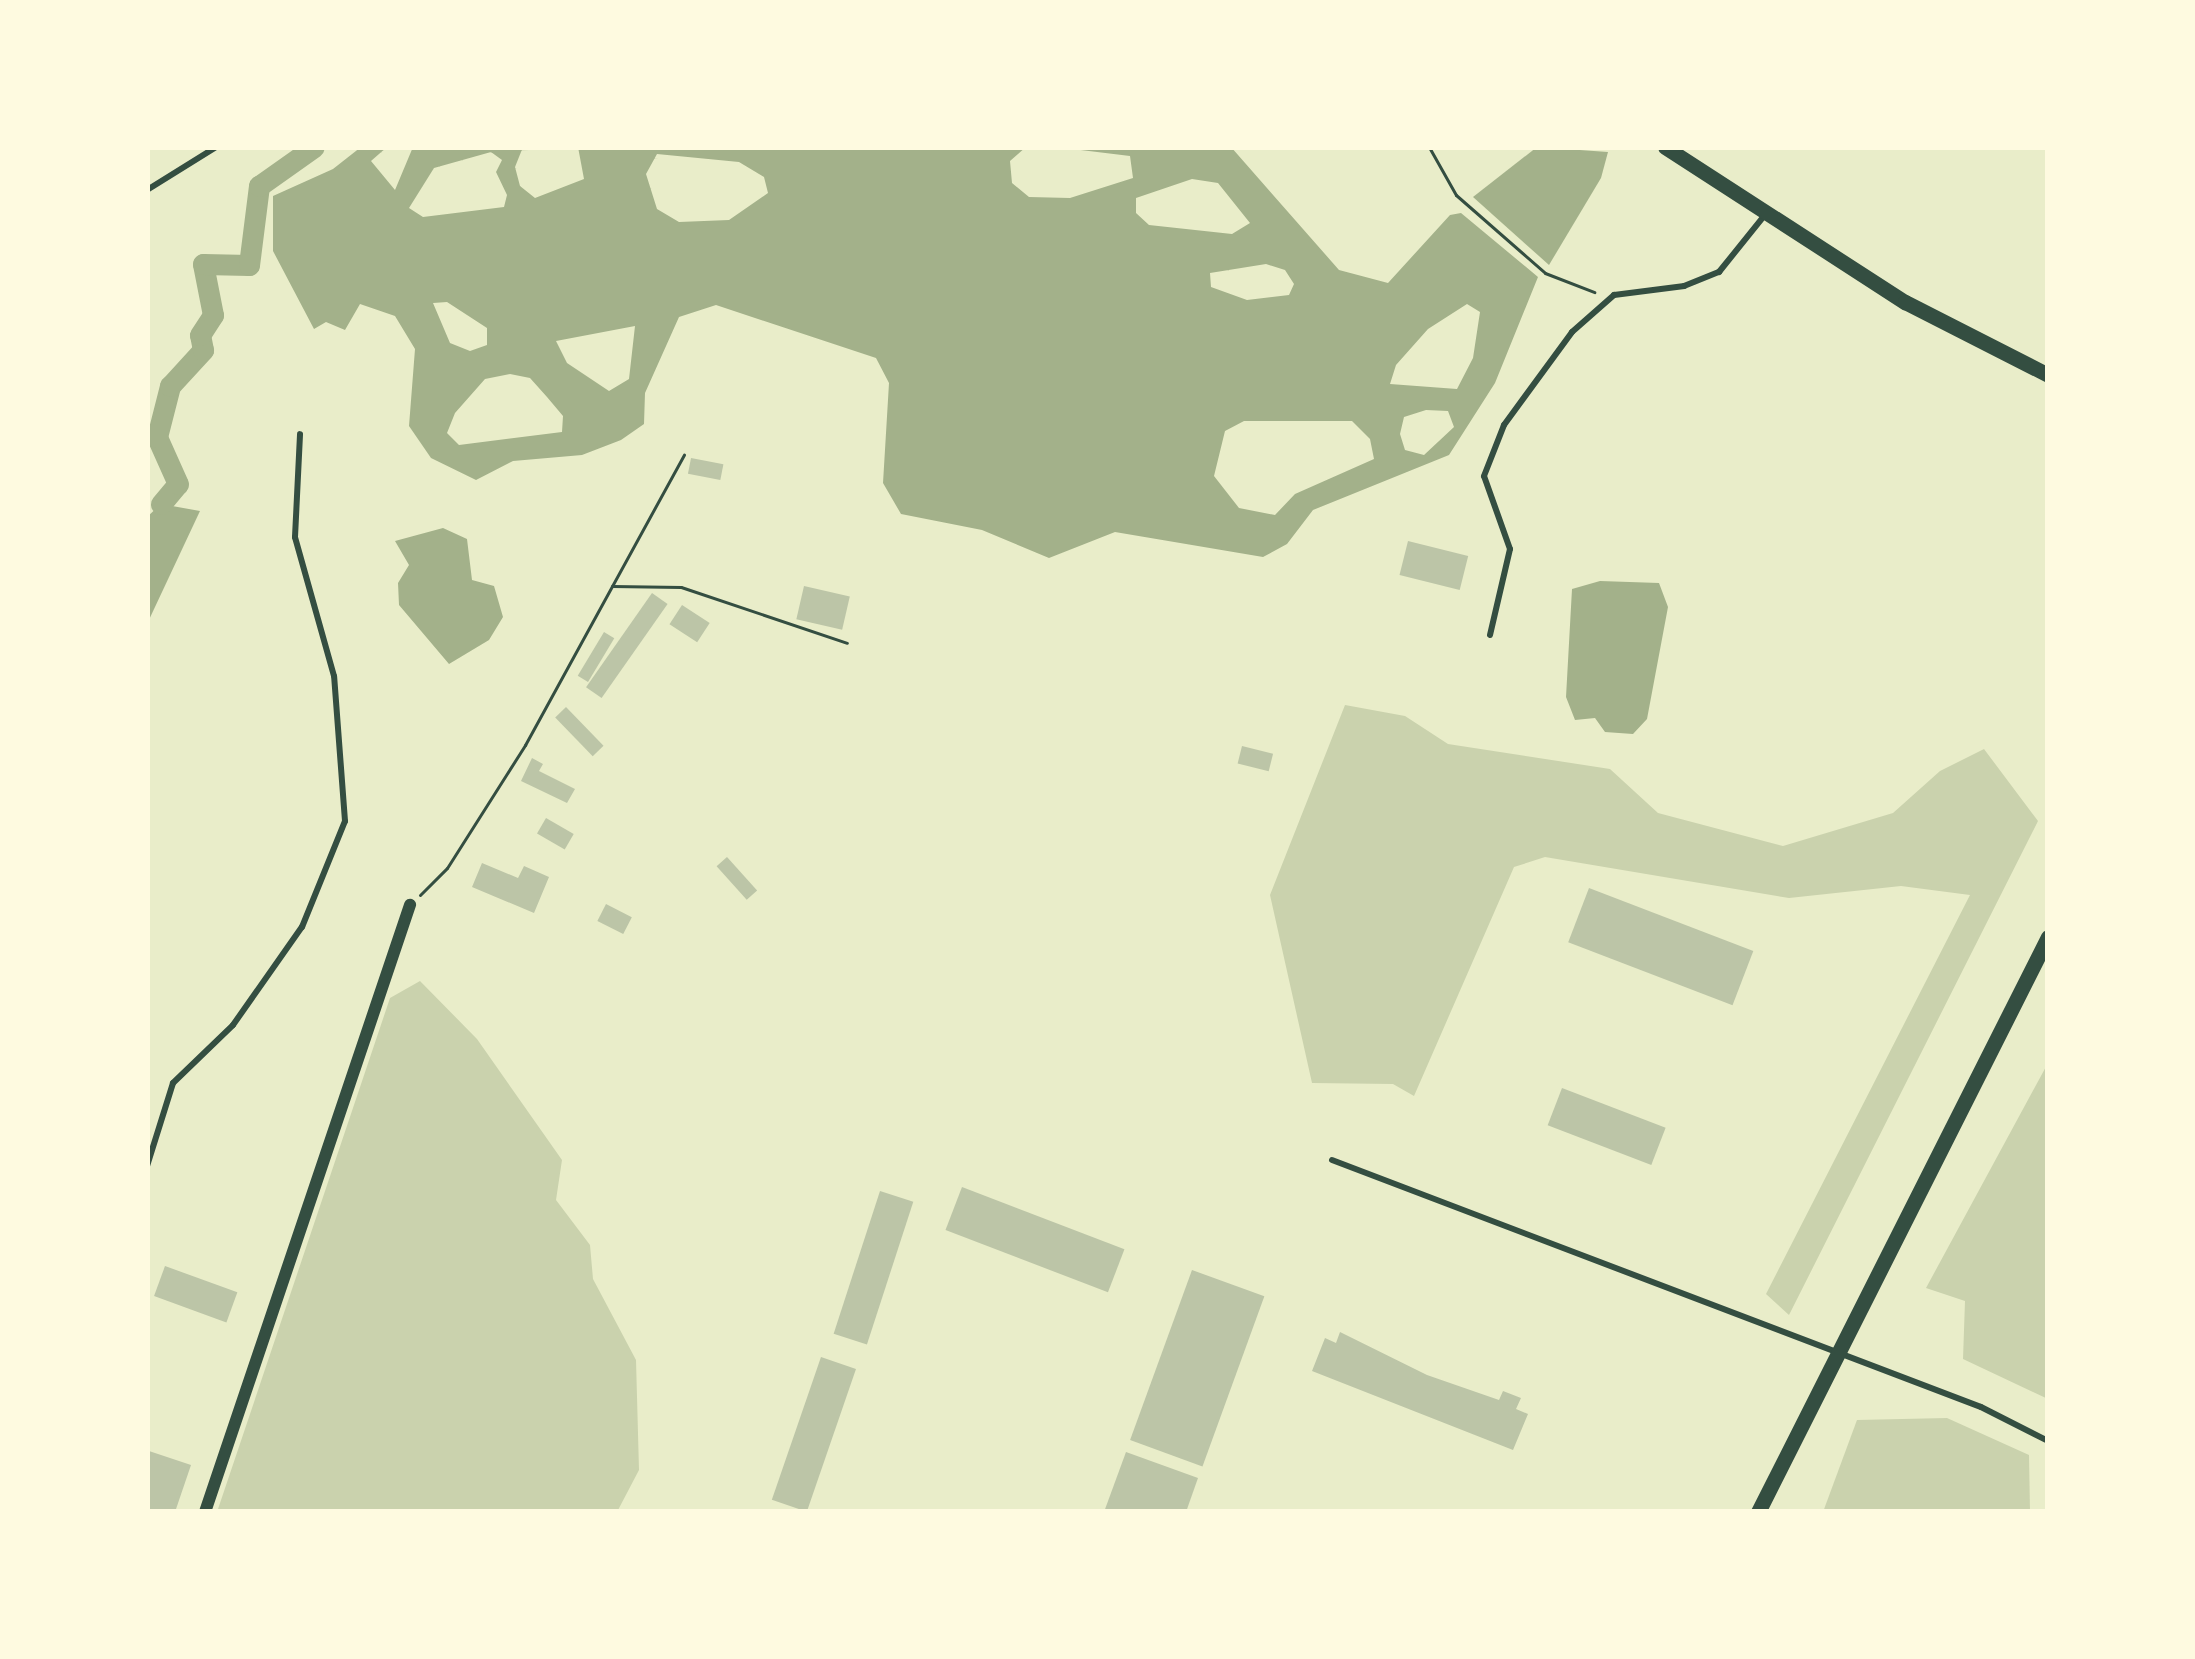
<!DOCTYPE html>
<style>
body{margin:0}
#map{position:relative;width:2195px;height:1659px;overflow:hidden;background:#e9edc9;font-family:Poppins,sans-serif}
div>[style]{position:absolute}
.green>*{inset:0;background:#cad2ad}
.water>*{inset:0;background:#a3b18a}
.canal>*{height:21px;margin:-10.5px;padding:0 10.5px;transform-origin:10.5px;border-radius:10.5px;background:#a3b18a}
.building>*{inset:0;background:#bcc5a7;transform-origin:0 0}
.path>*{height:3px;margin:-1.5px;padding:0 1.5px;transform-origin:1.5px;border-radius:1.5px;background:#344e41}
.service>*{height:6px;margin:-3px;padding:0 3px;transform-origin:3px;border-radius:3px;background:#344e41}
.minor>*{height:12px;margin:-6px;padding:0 6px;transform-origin:6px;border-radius:6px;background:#344e41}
.tertiary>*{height:15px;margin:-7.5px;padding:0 7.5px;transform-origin:7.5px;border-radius:7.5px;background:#344e41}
span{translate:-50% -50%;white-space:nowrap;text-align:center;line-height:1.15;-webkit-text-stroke:9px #fefae0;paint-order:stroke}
.frame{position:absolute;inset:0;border:150px solid #fefae0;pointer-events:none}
</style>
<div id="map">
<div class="green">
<div style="clip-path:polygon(1345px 705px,1405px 716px,1448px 744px,1610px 769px,1658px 813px,1783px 846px,1893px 813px,1940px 771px,1984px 749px,2038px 821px,1789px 1315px,1766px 1294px,1970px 895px,1901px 886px,1789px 898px,1545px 857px,1514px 867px,1414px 1096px,1393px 1084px,1312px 1083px,1270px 895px)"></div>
<div style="clip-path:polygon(420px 981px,477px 1039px,562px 1160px,556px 1200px,590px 1245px,593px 1279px,636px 1360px,639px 1470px,617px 1512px,217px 1512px,390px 998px)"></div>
<div style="clip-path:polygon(2048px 1063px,2048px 1399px,1963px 1359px,1965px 1301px,1926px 1288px)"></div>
<div style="clip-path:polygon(1947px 1418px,2029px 1455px,2030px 1512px,1823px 1512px,1857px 1420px)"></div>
</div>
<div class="water">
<div style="clip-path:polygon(evenodd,361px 147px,387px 147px,371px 161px,395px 190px,413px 147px,523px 147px,515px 167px,520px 186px,535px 198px,584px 179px,578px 147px,1026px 147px,1010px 161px,1012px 183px,1029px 197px,1070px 198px,1133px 178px,1130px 156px,1056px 147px,1231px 147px,1339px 270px,1388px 283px,1450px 215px,1461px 213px,1538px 277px,1495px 383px,1449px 455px,1313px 510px,1287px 544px,1263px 557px,1115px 532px,1049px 558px,982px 530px,901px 514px,883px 483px,889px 383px,876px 358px,716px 305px,679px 317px,645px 393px,644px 424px,621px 440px,582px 455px,513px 461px,476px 480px,431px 458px,409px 426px,415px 349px,395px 316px,360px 304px,345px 330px,326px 322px,314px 329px,273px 251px,273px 196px,333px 169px,361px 147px,491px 152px,502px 160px,496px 172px,507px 195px,504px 207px,423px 217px,409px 208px,434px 168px,491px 152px,361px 147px,657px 154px,739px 162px,764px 177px,768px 193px,729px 220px,679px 222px,657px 209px,646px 174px,657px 154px,361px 147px,1192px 179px,1218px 183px,1250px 223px,1232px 234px,1149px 225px,1136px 213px,1136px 198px,1192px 179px,361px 147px,1266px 264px,1285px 270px,1294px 284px,1289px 295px,1247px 300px,1211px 287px,1210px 273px,1266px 264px,361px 147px,447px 302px,487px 328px,487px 345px,470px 351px,450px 343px,433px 303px,447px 302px,361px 147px,1467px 304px,1480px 312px,1473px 358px,1457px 389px,1390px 384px,1396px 365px,1428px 329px,1467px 304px,361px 147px,635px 326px,629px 379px,609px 391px,567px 363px,556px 341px,635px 326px,361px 147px,510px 374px,530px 378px,547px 397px,563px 416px,562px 432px,459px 445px,447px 433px,455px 413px,485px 379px,510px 374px,361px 147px,1426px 410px,1448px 411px,1454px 427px,1424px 455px,1405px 450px,1400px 434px,1404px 417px,1426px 410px,361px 147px,1244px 421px,1352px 421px,1370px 439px,1374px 459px,1295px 494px,1275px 515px,1239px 508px,1214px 476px,1225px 431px,1244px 421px)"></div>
<div style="clip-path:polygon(1537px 147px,1608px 152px,1601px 178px,1549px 265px,1473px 197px)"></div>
<div style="clip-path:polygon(161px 504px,200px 511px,147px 624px,147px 517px)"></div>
<div style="clip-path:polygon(443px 528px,467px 539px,472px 580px,494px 586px,503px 617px,489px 640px,449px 664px,399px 605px,398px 583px,409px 565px,395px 541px)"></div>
<div style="clip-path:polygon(1600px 581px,1659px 583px,1668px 607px,1647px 719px,1633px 734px,1605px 732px,1595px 718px,1575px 720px,1566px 697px,1572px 589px)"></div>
</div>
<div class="canal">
<div style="left:161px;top:504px;width:26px;rotate:-50deg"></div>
<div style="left:178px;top:484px;width:51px;rotate:-114.1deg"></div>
<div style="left:157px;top:437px;width:53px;rotate:-75.7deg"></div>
<div style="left:170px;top:386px;width:49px;rotate:-47.5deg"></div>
<div style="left:203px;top:350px;width:15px;rotate:-101deg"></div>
<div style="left:200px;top:335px;width:24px;rotate:-57deg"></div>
<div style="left:213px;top:315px;width:52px;rotate:-101.1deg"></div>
<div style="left:203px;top:264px;width:46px;rotate:1.2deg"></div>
<div style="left:249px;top:265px;width:80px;rotate:-82.8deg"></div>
<div style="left:259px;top:186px;width:67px;rotate:-35.3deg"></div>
</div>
<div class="building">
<div style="left:691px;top:458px;width:33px;height:16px;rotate:11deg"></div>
<div style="left:1408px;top:541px;width:62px;height:35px;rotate:14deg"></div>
<div style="left:804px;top:586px;width:47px;height:34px;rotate:13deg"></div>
<div style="left:652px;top:593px;width:19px;height:115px;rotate:35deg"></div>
<div style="left:682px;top:605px;width:33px;height:23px;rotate:33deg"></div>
<div style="left:604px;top:632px;width:12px;height:51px;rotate:31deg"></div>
<div style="left:566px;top:707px;width:54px;height:15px;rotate:46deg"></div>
<div style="left:1242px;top:746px;width:32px;height:18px;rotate:14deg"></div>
<div style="clip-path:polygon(532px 758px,543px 764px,539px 771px,575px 789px,567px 803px,521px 781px)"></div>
<div style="left:546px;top:818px;width:32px;height:18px;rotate:30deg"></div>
<div style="left:727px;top:857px;width:45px;height:14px;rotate:48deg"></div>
<div style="clip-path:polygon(482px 863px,518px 878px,524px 866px,549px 877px,534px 913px,472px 887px)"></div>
<div style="left:1589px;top:888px;width:176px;height:58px;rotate:21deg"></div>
<div style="left:606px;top:904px;width:29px;height:19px;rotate:27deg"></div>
<div style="left:1562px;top:1088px;width:111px;height:40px;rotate:21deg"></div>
<div style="left:962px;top:1187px;width:174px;height:46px;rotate:21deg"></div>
<div style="left:880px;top:1191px;width:35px;height:150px;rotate:18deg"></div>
<div style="left:165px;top:1266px;width:77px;height:32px;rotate:20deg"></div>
<div style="left:1192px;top:1270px;width:77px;height:181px;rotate:20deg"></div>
<div style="clip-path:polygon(1340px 1332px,1427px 1375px,1499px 1400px,1503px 1391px,1521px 1398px,1516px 1409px,1528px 1414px,1513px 1450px,1312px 1371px,1325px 1338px,1336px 1343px)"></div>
<div style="left:821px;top:1357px;width:37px;height:151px;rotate:19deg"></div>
<div style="clip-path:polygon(149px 1451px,191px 1465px,175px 1512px,147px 1512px)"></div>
<div style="clip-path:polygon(1126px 1452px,1198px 1478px,1186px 1512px,1104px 1512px)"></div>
</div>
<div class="path">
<div style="left:1429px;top:147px;width:55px;rotate:60.6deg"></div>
<div style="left:1456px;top:195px;width:118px;rotate:41.2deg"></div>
<div style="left:1545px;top:273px;width:53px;rotate:21.2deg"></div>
<div style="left:612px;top:586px;width:69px;rotate:0.8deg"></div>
<div style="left:681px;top:587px;width:175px;rotate:18.6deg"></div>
<div style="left:420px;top:895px;width:38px;rotate:-45deg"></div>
<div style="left:447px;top:868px;width:146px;rotate:-57.6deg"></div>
<div style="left:525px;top:745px;width:331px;rotate:-61.3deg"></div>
</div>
<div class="service">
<div style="left:147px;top:190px;width:81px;rotate:-31.9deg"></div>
<div style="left:1490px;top:635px;width:88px;rotate:-76.9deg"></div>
<div style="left:1510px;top:549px;width:77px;rotate:-109.6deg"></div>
<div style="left:1484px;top:476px;width:55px;rotate:-68.6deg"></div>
<div style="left:1504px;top:425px;width:115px;rotate:-53.8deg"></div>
<div style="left:1572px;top:332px;width:56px;rotate:-41.4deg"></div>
<div style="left:1614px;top:295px;width:71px;rotate:-7.3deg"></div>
<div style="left:1684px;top:286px;width:38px;rotate:-22deg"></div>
<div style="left:1719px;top:272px;width:72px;rotate:-51.2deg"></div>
<div style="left:1332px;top:1160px;width:694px;rotate:20.84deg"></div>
<div style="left:1981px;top:1407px;width:75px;rotate:26.9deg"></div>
<div style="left:147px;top:1166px;width:87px;rotate:-72.6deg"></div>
<div style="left:173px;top:1083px;width:83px;rotate:-44deg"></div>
<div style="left:233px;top:1025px;width:120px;rotate:-54.9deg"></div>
<div style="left:302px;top:927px;width:114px;rotate:-67.9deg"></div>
<div style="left:345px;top:821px;width:145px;rotate:-94.3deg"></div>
<div style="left:334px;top:676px;width:144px;rotate:-105.7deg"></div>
<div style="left:295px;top:537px;width:103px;rotate:-87.2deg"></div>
</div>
<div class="minor">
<div style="left:205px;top:1512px;width:641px;rotate:-71.34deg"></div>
</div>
<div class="tertiary">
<div style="left:1665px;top:147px;width:286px;rotate:32.9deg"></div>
<div style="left:1905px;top:302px;width:161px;rotate:27deg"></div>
<div style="left:1758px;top:1512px;width:644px;rotate:-63.24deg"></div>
</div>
<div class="frame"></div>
</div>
